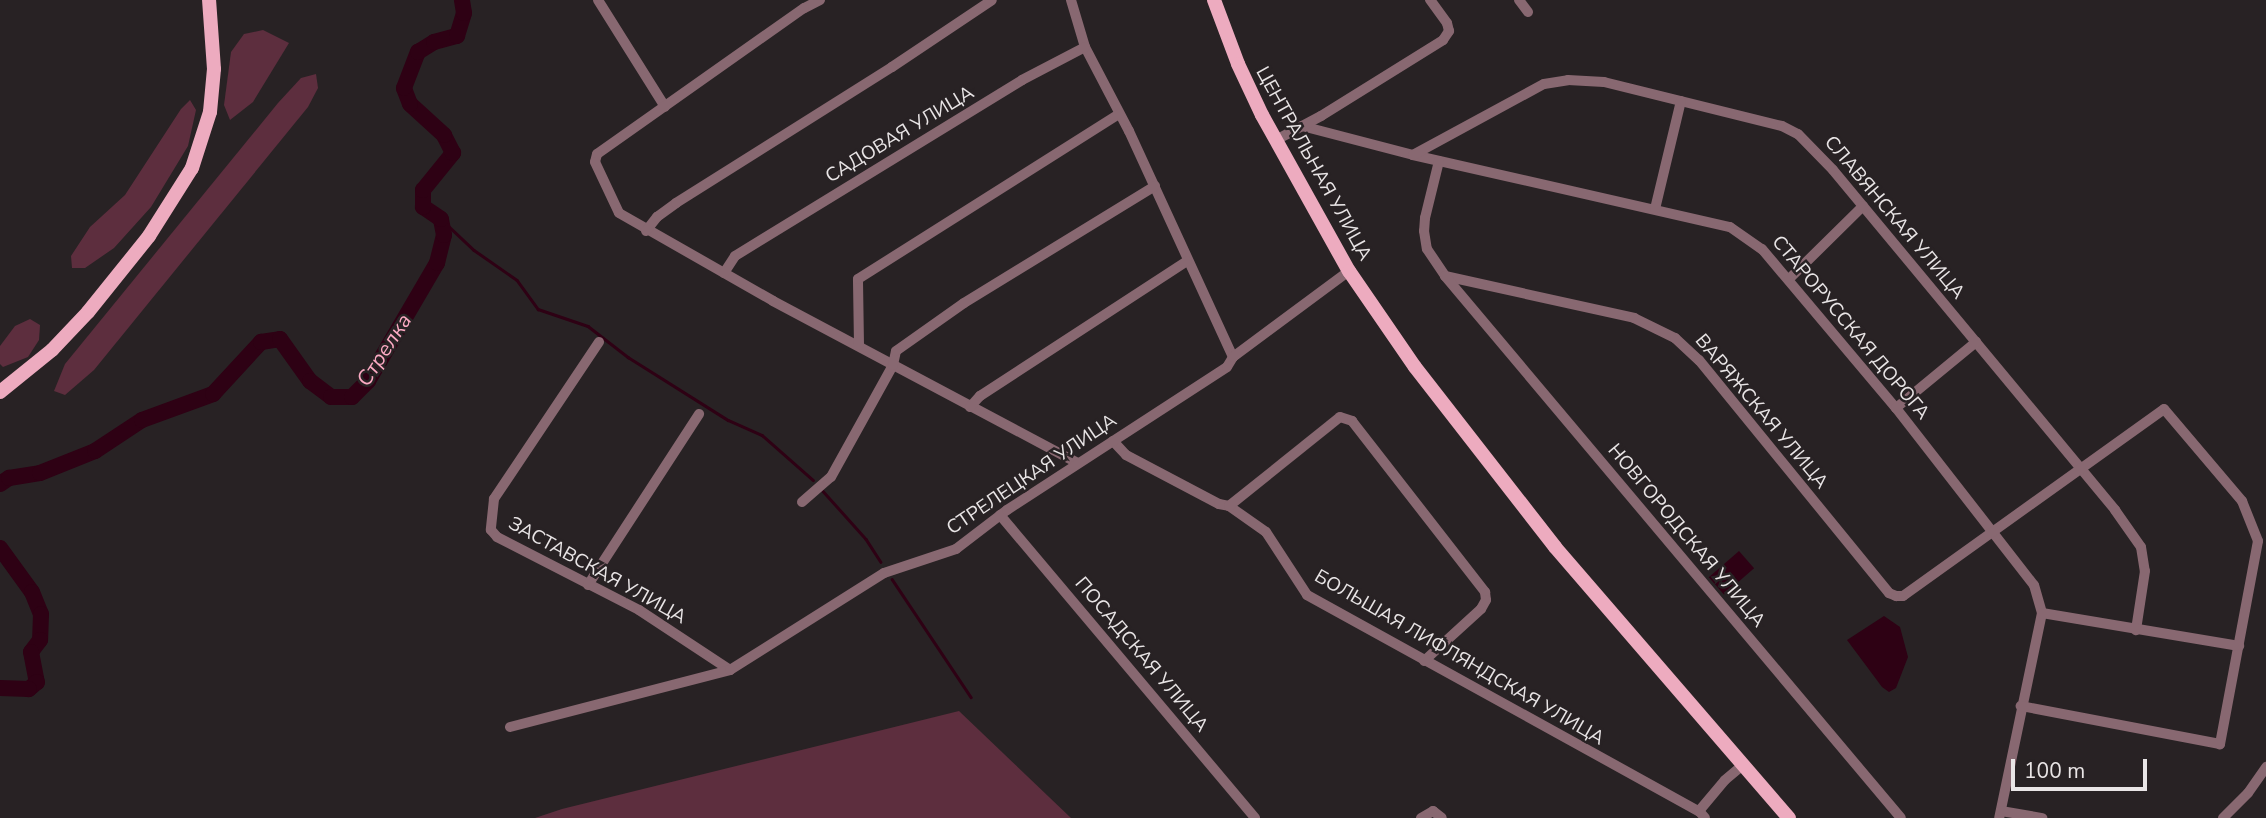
<!DOCTYPE html>
<meta charset="utf-8">
<style>
body{margin:0}
#map{position:relative;width:2266px;height:818px;overflow:hidden;background:#282224;font-family:"Nunito Sans",sans-serif}
div>[style]{position:absolute}
.green>*{inset:0;background:#5d2e3e}
.water>*{inset:0;background:#2e0114;transform-origin:0 0}
.stream>*{height:2.5px;margin:-1.25px;padding:0 1.25px;transform-origin:1.25px;border-radius:1.25px;background:#2e0114}
.river>*{height:16px;margin:-8px;padding:0 8px;transform-origin:8px;border-radius:8px;background:#2e0114}
.minor>*{height:10px;margin:-5px;padding:0 5px;transform-origin:5px;border-radius:5px;background:#886871}
.major>*{height:14px;margin:-7px;padding:0 7px;transform-origin:7px;border-radius:7px;background:#edabbf}
span{translate:-50% -50%;white-space:nowrap;text-align:center;line-height:1.15;-webkit-text-stroke:5px #282224;paint-order:stroke}
.street-label{font-size:19px;color:#e9e5e6}
.water-label{font-size:21px;color:#fcaac3;font-style:italic}
.scale{position:absolute;left:2011px;top:759px;width:136px;height:32px;box-sizing:border-box;border:4px solid #e9e5e6;border-top:0;padding-left:9px;font-size:21px;line-height:24px;white-space:nowrap;color:#e9e5e6;-webkit-text-stroke:5px #282224;paint-order:stroke}
</style>
<div id="map">
<div class="green">
<div style="clip-path:polygon(263px 30px,289px 43px,253px 102px,230px 120px,224px 105px,231px 52px,244px 34px)"></div>
<div style="clip-path:polygon(316px 74px,318px 88px,308px 107px,94px 370px,65px 395px,54px 391px,65px 364px,278px 103px,301px 78px)"></div>
<div style="clip-path:polygon(190px 100px,196px 110px,188px 146px,151px 207px,114px 248px,85px 268px,72px 268px,71px 256px,90px 227px,125px 195px,181px 109px)"></div>
<div style="clip-path:polygon(30px 319px,40px 325px,39px 340px,28px 357px,3px 367px,0 364px,0 346px,15px 326px)"></div>
<div style="clip-path:polygon(959px 711px,1071px 818px,535px 818px,562px 809px)"></div>
</div>
<div class="water">
<div style="left:1739px;top:551px;width:23px;height:40px;rotate:49deg"></div>
<div style="clip-path:polygon(1884px 616px,1900px 627px,1908px 657px,1896px 688px,1889px 692px,1882px 687px,1847px 640px)"></div>
</div>
<div class="stream">
<div style="left:441px;top:219px;width:45px;rotate:43.2deg"></div>
<div style="left:474px;top:250px;width:52px;rotate:34.9deg"></div>
<div style="left:517px;top:280px;width:36px;rotate:54deg"></div>
<div style="left:538px;top:309px;width:53px;rotate:18.8deg"></div>
<div style="left:588px;top:326px;width:51px;rotate:37.8deg"></div>
<div style="left:628px;top:357px;width:118px;rotate:32.2deg"></div>
<div style="left:728px;top:420px;width:37px;rotate:24deg"></div>
<div style="left:762px;top:435px;width:68px;rotate:41.4deg"></div>
<div style="left:823px;top:491px;width:64px;rotate:48.1deg"></div>
<div style="left:866px;top:539px;width:27px;rotate:57deg"></div>
<div style="left:892px;top:579px;width:142px;rotate:56.2deg"></div>
</div>
<div class="river">
<div style="left:0;top:484px;width:11px;rotate:-34deg"></div>
<div style="left:9px;top:478px;width:31px;rotate:-9deg"></div>
<div style="left:40px;top:473px;width:59px;rotate:-21.8deg"></div>
<div style="left:95px;top:451px;width:56px;rotate:-33.4deg"></div>
<div style="left:142px;top:420px;width:76px;rotate:-20.1deg"></div>
<div style="left:213px;top:394px;width:71px;rotate:-47.3deg"></div>
<div style="left:261px;top:342px;width:19px;rotate:-9deg"></div>
<div style="left:280px;top:339px;width:52px;rotate:54.5deg"></div>
<div style="left:310px;top:381px;width:26px;rotate:37deg"></div>
<div style="left:331px;top:397px;width:21px"></div>
<div style="left:352px;top:397px;width:23px;rotate:-45deg"></div>
<div style="left:368px;top:381px;width:137px;rotate:-59.7deg"></div>
<div style="left:437px;top:263px;width:29px;rotate:-76deg"></div>
<div style="left:444px;top:235px;width:16px;rotate:-101deg"></div>
<div style="left:441px;top:219px;width:22px;rotate:-146deg"></div>
<div style="left:423px;top:207px;width:17px;rotate:-90deg"></div>
<div style="left:423px;top:190px;width:48px;rotate:-51deg"></div>
<div style="left:453px;top:153px;width:20px;rotate:-117deg"></div>
<div style="left:444px;top:135px;width:46px;rotate:-137.6deg"></div>
<div style="left:410px;top:104px;width:17px;rotate:-111deg"></div>
<div style="left:404px;top:88px;width:39px;rotate:-69deg"></div>
<div style="left:418px;top:52px;width:19px;rotate:-32deg"></div>
<div style="left:434px;top:42px;width:24px;rotate:-15deg"></div>
<div style="left:457px;top:36px;width:24px;rotate:-73deg"></div>
<div style="left:464px;top:13px;width:13px;rotate:-99deg"></div>
<div style="left:0;top:548px;width:54px;rotate:54deg"></div>
<div style="left:32px;top:592px;width:24px;rotate:68deg"></div>
<div style="left:41px;top:614px;width:26px;rotate:92deg"></div>
<div style="left:40px;top:640px;width:15px;rotate:127deg"></div>
<div style="left:31px;top:652px;width:31px;rotate:79deg"></div>
<div style="left:37px;top:682px;width:11px;rotate:139deg"></div>
<div style="left:29px;top:689px;width:29px;rotate:-178deg"></div>
</div>
<div class="minor">
<div style="left:598px;top:0;width:126px;rotate:57.9deg"></div>
<div style="left:820px;top:0;width:18px;rotate:153deg"></div>
<div style="left:804px;top:8px;width:253px;rotate:144.8deg"></div>
<div style="left:597px;top:154px;width:8px;rotate:104deg"></div>
<div style="left:595px;top:162px;width:56px;rotate:64.8deg"></div>
<div style="left:619px;top:213px;width:177px;rotate:29.7deg"></div>
<div style="left:773px;top:301px;width:345px;rotate:28deg"></div>
<div style="left:1071px;top:0;width:49px;rotate:73.4deg"></div>
<div style="left:1085px;top:47px;width:95px;rotate:62.4deg"></div>
<div style="left:1129px;top:131px;width:249px;rotate:65.3deg"></div>
<div style="left:1519px;top:0;width:15px;rotate:53deg"></div>
<div style="left:1302px;top:126px;width:115px;rotate:14.6deg"></div>
<div style="left:1413px;top:155px;width:325px;rotate:12.8deg"></div>
<div style="left:1730px;top:227px;width:39px;rotate:35deg"></div>
<div style="left:1762px;top:249px;width:208px;rotate:49.9deg"></div>
<div style="left:1896px;top:408px;width:224px;rotate:52.1deg"></div>
<div style="left:2034px;top:585px;width:29px;rotate:74deg"></div>
<div style="left:2042px;top:613px;width:209px;rotate:101.8deg"></div>
<div style="left:1276px;top:140px;width:51px;rotate:-28.1deg"></div>
<div style="left:1321px;top:116px;width:144px;rotate:-31.9deg"></div>
<div style="left:1443px;top:40px;width:11px;rotate:-56deg"></div>
<div style="left:1449px;top:31px;width:8px;rotate:-104deg"></div>
<div style="left:1447px;top:23px;width:29px;rotate:-126deg"></div>
<div style="left:1413px;top:155px;width:149px;rotate:-28.5deg"></div>
<div style="left:1544px;top:84px;width:24px;rotate:-9deg"></div>
<div style="left:1568px;top:80px;width:36px;rotate:3deg"></div>
<div style="left:1604px;top:82px;width:183px;rotate:13.9deg"></div>
<div style="left:1782px;top:126px;width:18px;rotate:27deg"></div>
<div style="left:1798px;top:134px;width:50px;rotate:45.8deg"></div>
<div style="left:1833px;top:170px;width:442px;rotate:50.3deg"></div>
<div style="left:2115px;top:510px;width:45px;rotate:54.9deg"></div>
<div style="left:2141px;top:547px;width:24px;rotate:81deg"></div>
<div style="left:2145px;top:571px;width:60px;rotate:98.7deg"></div>
<div style="left:1439px;top:161px;width:59px;rotate:103.8deg"></div>
<div style="left:1425px;top:218px;width:13px;rotate:94deg"></div>
<div style="left:1424px;top:231px;width:18px;rotate:81deg"></div>
<div style="left:1427px;top:249px;width:32px;rotate:56deg"></div>
<div style="left:1445px;top:276px;width:194px;rotate:12.5deg"></div>
<div style="left:1634px;top:318px;width:46px;rotate:26deg"></div>
<div style="left:1675px;top:338px;width:33px;rotate:43deg"></div>
<div style="left:1699px;top:360px;width:301px;rotate:50.8deg"></div>
<div style="left:1889px;top:593px;width:8px;rotate:23deg"></div>
<div style="left:1896px;top:596px;width:7px"></div>
<div style="left:1903px;top:596px;width:321px;rotate:-35.6deg"></div>
<div style="left:2164px;top:409px;width:121px;rotate:49.7deg"></div>
<div style="left:2242px;top:501px;width:43px;rotate:68.2deg"></div>
<div style="left:2258px;top:541px;width:207px;rotate:100.6deg"></div>
<div style="left:2220px;top:744px;width:203px;rotate:-169.2deg"></div>
<div style="left:1655px;top:209px;width:111px;rotate:-76.5deg"></div>
<div style="left:646px;top:231px;width:18px;rotate:-52deg"></div>
<div style="left:657px;top:217px;width:24px;rotate:-36deg"></div>
<div style="left:676px;top:203px;width:255px;rotate:-32.2deg"></div>
<div style="left:892px;top:67px;width:120px;rotate:-33.8deg"></div>
<div style="left:724px;top:273px;width:20px;rotate:-57deg"></div>
<div style="left:735px;top:256px;width:337px;rotate:-31.5deg"></div>
<div style="left:1022px;top:80px;width:71px;rotate:-27.6deg"></div>
<div style="left:1445px;top:276px;width:708px;rotate:49.93deg"></div>
<div style="left:1789px;top:279px;width:104px;rotate:-44.6deg"></div>
<div style="left:599px;top:342px;width:189px;rotate:123.8deg"></div>
<div style="left:494px;top:499px;width:31px;rotate:96deg"></div>
<div style="left:491px;top:530px;width:9px;rotate:49deg"></div>
<div style="left:497px;top:537px;width:160px;rotate:27.2deg"></div>
<div style="left:639px;top:610px;width:109px;rotate:33.4deg"></div>
<div style="left:859px;top:345px;width:66px;rotate:-90.9deg"></div>
<div style="left:858px;top:279px;width:309px;rotate:-32.3deg"></div>
<div style="left:970px;top:407px;width:15px;rotate:-48deg"></div>
<div style="left:980px;top:396px;width:247px;rotate:-33.1deg"></div>
<div style="left:1896px;top:408px;width:104px;rotate:-39.5deg"></div>
<div style="left:1113px;top:441px;width:19px;rotate:47deg"></div>
<div style="left:1126px;top:455px;width:105px;rotate:27.8deg"></div>
<div style="left:1219px;top:504px;width:10px;rotate:11deg"></div>
<div style="left:1229px;top:506px;width:45px;rotate:35.1deg"></div>
<div style="left:1266px;top:532px;width:75px;rotate:56.9deg"></div>
<div style="left:1307px;top:595px;width:448px;rotate:28.9deg"></div>
<div style="left:1699px;top:811px;width:9px;rotate:49deg"></div>
<div style="left:802px;top:502px;width:38px;rotate:-41deg"></div>
<div style="left:831px;top:477px;width:128px;rotate:-61deg"></div>
<div style="left:893px;top:365px;width:14px;rotate:-78deg"></div>
<div style="left:896px;top:351px;width:83px;rotate:-35.2deg"></div>
<div style="left:964px;top:303px;width:224px;rotate:-31.5deg"></div>
<div style="left:1229px;top:506px;width:142px;rotate:-38.7deg"></div>
<div style="left:1340px;top:417px;width:13px;rotate:18deg"></div>
<div style="left:1352px;top:421px;width:217px;rotate:52.1deg"></div>
<div style="left:1485px;top:592px;width:8px;rotate:83deg"></div>
<div style="left:1486px;top:600px;width:10px;rotate:119deg"></div>
<div style="left:1481px;top:609px;width:77px;rotate:137.6deg"></div>
<div style="left:1000px;top:515px;width:396px;rotate:49.9deg"></div>
<div style="left:588px;top:585px;width:204px;rotate:-57deg"></div>
<div style="left:2042px;top:613px;width:200px;rotate:9.5deg"></div>
<div style="left:510px;top:727px;width:227px;rotate:-14.5deg"></div>
<div style="left:730px;top:670px;width:182px;rotate:-32.2deg"></div>
<div style="left:884px;top:573px;width:76px;rotate:-18.4deg"></div>
<div style="left:956px;top:549px;width:64px;rotate:-37.4deg"></div>
<div style="left:1007px;top:510px;width:262px;rotate:-33deg"></div>
<div style="left:1227px;top:367px;width:12px;rotate:-59deg"></div>
<div style="left:1233px;top:357px;width:144px;rotate:-36.6deg"></div>
<div style="left:1699px;top:811px;width:40px;rotate:-50deg"></div>
<div style="left:1725px;top:780px;width:25px;rotate:-40deg"></div>
<div style="left:2001px;top:811px;width:42px;rotate:9.7deg"></div>
<div style="left:1421px;top:818px;width:14px;rotate:-30deg"></div>
<div style="left:1433px;top:811px;width:11px;rotate:38deg"></div>
<div style="left:2223px;top:818px;width:35px;rotate:-45deg"></div>
<div style="left:2248px;top:793px;width:32px;rotate:-55deg"></div>
</div>
<div class="major">
<div style="left:1214px;top:0;width:68px;rotate:69.4deg"></div>
<div style="left:1238px;top:64px;width:56px;rotate:64.8deg"></div>
<div style="left:1262px;top:115px;width:179px;rotate:60.9deg"></div>
<div style="left:1349px;top:271px;width:116px;rotate:55.5deg"></div>
<div style="left:1415px;top:367px;width:228px;rotate:52.1deg"></div>
<div style="left:1555px;top:547px;width:358px;rotate:49.2deg"></div>
<div style="left:0;top:392px;width:67px;rotate:-38.9deg"></div>
<div style="left:52px;top:350px;width:52px;rotate:-46.5deg"></div>
<div style="left:88px;top:312px;width:97px;rotate:-51.2deg"></div>
<div style="left:149px;top:236px;width:80px;rotate:-57.7deg"></div>
<div style="left:192px;top:168px;width:59px;rotate:-72.2deg"></div>
<div style="left:210px;top:112px;width:43px;rotate:-84.7deg"></div>
<div style="left:214px;top:69px;width:69px;rotate:-94.1deg"></div>
</div>
<div class="street-label">
<span style="left:900px;top:135px;rotate:-31deg">САДОВАЯ УЛИЦА</span>
<span style="left:1313px;top:164px;rotate:61deg">ЦЕНТРАЛЬНАЯ УЛИЦА</span>
<span style="left:1894px;top:218px;rotate:50deg">СЛАВЯНСКАЯ УЛИЦА</span>
<span style="left:1850px;top:328px;rotate:50deg">СТАРОРУССКАЯ ДОРОГА</span>
<span style="left:1761px;top:412px;rotate:50deg">ВАРЯЖСКАЯ УЛИЦА</span>
<span style="left:1032px;top:475px;rotate:-34deg">СТРЕЛЕЦКАЯ УЛИЦА</span>
<span style="left:1686px;top:536px;rotate:50deg">НОВГОРОДСКАЯ УЛИЦА</span>
<span style="left:597px;top:571px;rotate:29deg">ЗАСТАВСКАЯ УЛИЦА</span>
<span style="left:1141px;top:655px;rotate:50deg">ПОСАДСКАЯ УЛИЦА</span>
<span style="left:1459px;top:658px;rotate:30deg">БОЛЬШАЯ ЛИФЛЯНДСКАЯ УЛИЦА</span>
</div>
<div class="water-label">
<span style="left:384px;top:350px;rotate:-57deg">Стрелка</span>
</div>
<div class="scale">100 m</div>
</div>
